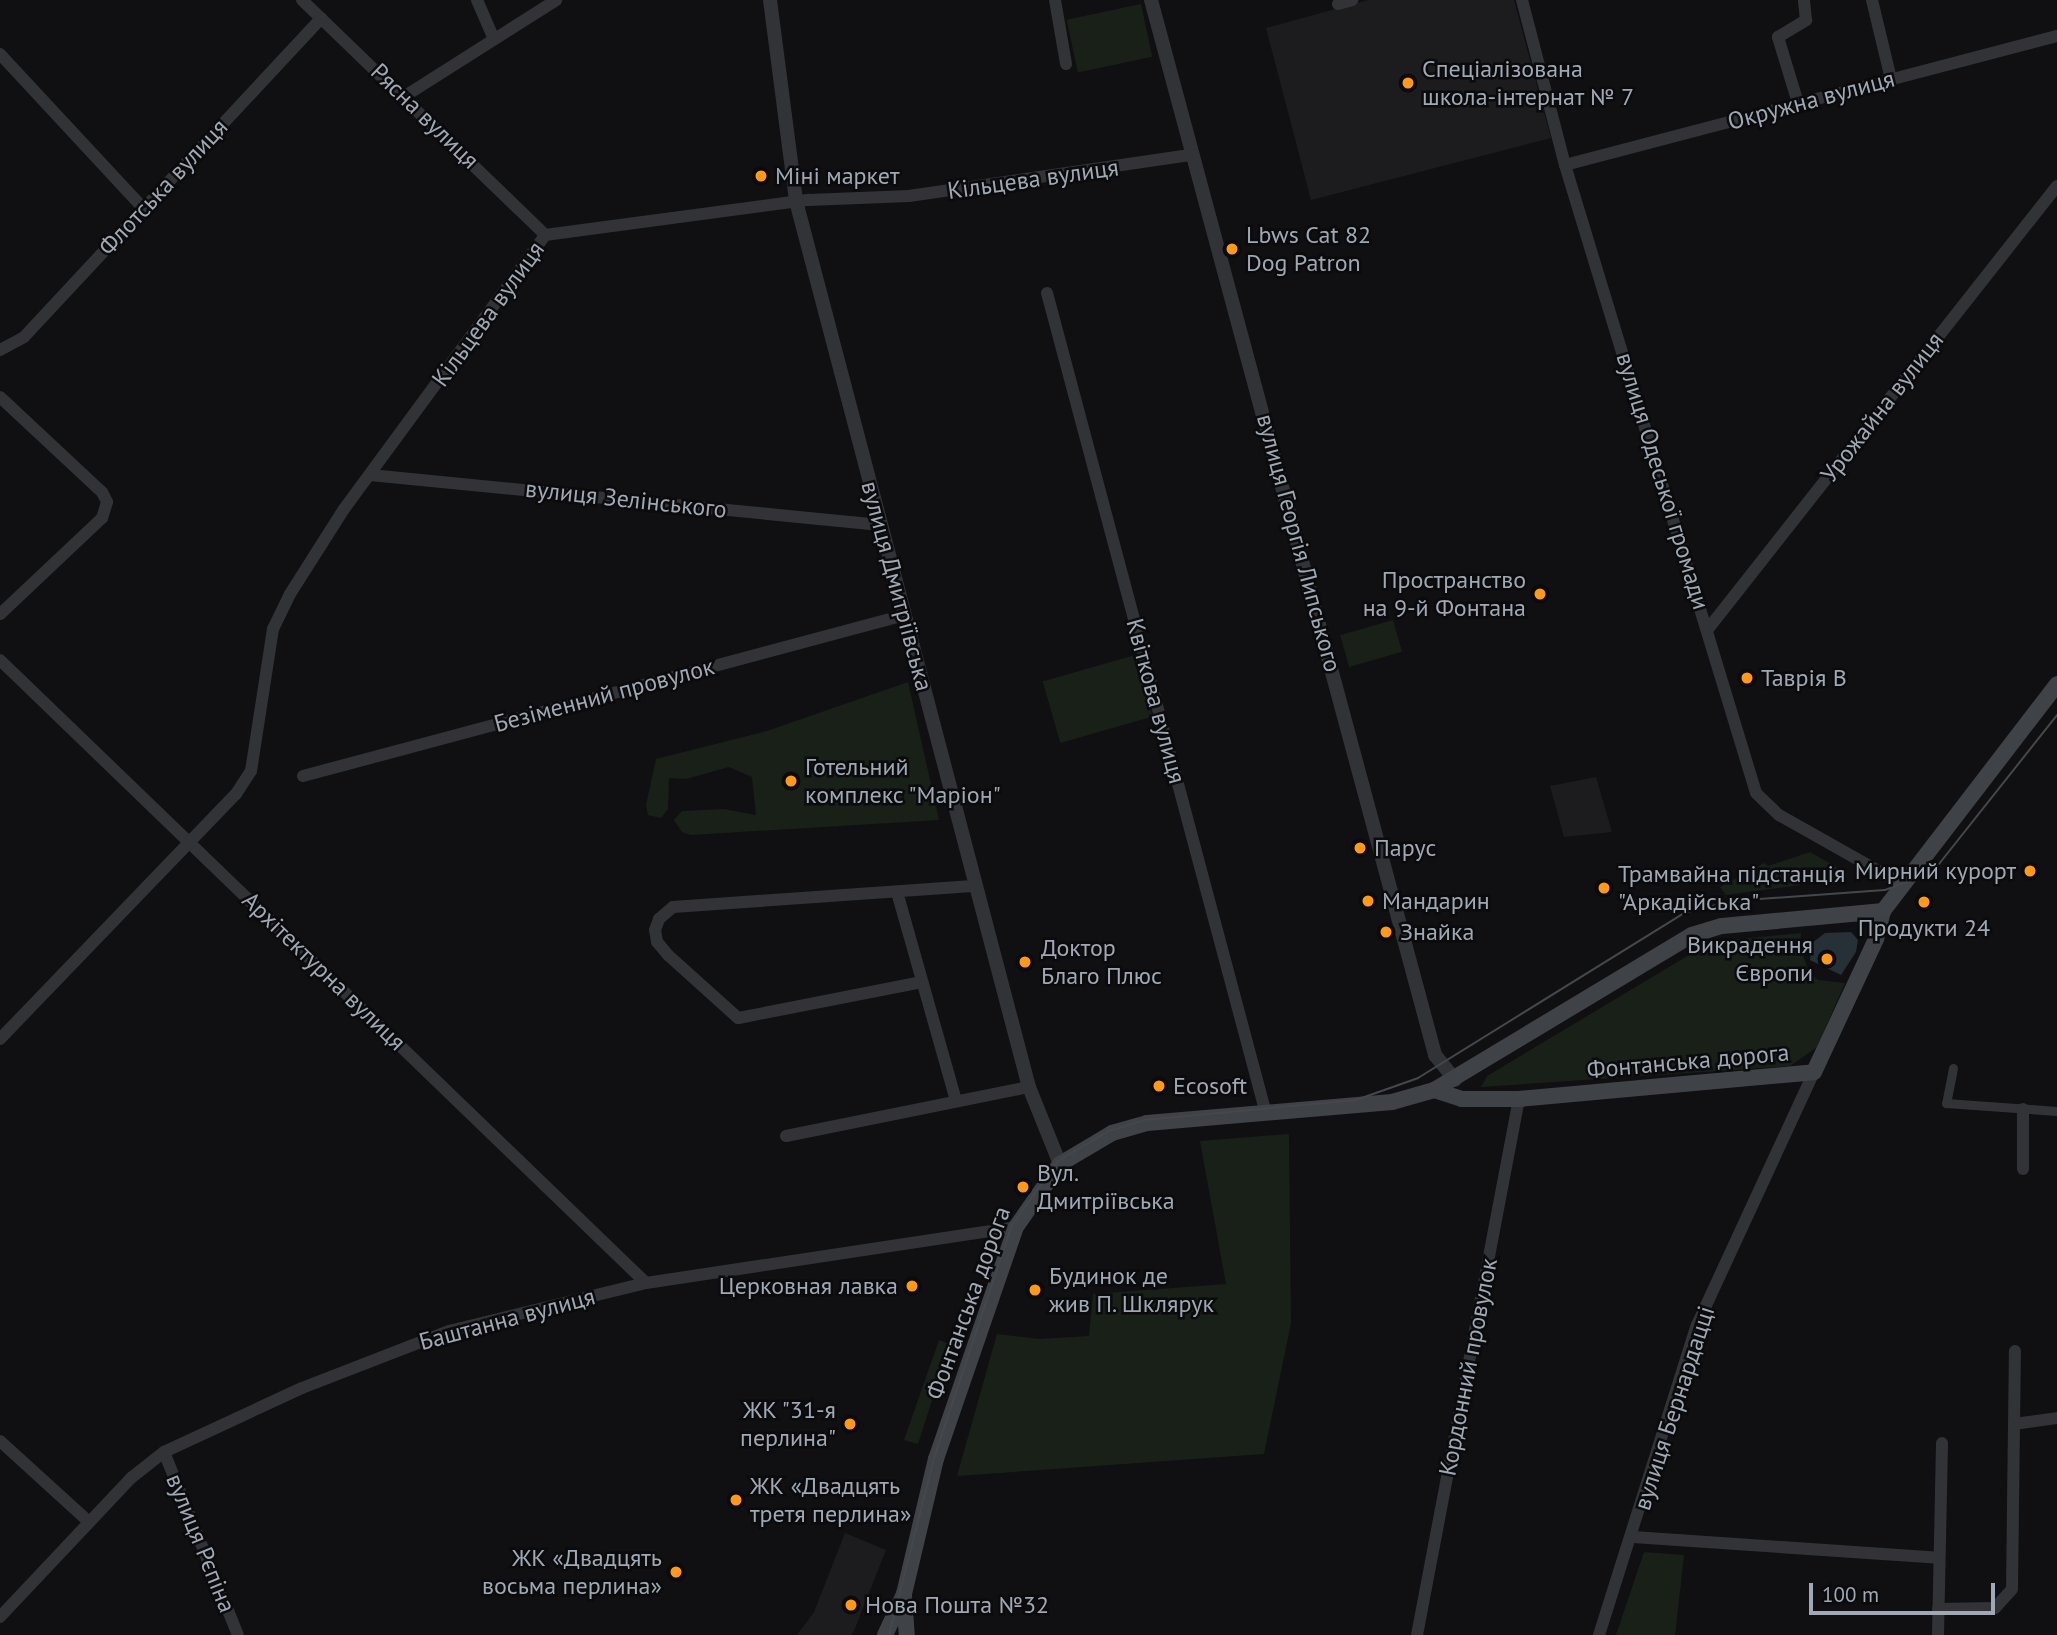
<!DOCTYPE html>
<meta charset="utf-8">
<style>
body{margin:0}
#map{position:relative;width:2057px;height:1635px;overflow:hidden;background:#101012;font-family:"PT Sans",sans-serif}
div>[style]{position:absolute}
.built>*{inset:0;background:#1c1c1f}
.green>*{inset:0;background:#182018;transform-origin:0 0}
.water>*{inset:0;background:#253136}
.pedestrian>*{height:9px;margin:-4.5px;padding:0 4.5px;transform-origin:4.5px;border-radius:4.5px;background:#313337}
.minor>*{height:12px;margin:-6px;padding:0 6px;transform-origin:6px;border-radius:6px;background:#313337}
.tertiary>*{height:14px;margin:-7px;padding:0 7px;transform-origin:7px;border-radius:7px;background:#313337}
.secondary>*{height:16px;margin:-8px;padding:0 8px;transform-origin:8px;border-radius:8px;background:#3f4247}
.tram>*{height:2px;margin:-1px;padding:0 1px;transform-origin:1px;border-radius:1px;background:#44474c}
.dots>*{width:19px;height:19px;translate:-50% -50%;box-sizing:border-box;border:4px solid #0b0b0d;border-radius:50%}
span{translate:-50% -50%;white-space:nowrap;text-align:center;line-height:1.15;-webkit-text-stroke:5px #0b0b0d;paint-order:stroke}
.poi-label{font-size:24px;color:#a0a8b4}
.left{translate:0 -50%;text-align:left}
.right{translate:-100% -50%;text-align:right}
.street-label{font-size:24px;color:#a0a8b4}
.scale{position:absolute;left:1809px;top:1583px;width:186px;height:32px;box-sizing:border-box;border:4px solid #a0a8b4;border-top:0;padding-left:9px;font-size:21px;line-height:24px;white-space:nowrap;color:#a0a8b4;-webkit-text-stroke:5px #0b0b0d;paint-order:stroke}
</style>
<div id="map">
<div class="built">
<div style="clip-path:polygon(1368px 0,1514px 0,1551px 138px,1311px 200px,1266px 28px)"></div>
<div style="clip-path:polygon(1596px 777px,1612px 832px,1564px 837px,1550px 786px)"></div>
<div style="clip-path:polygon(845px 1533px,886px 1550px,854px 1631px,851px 1635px,797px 1635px,814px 1612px)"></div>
</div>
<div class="green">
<div style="left:1141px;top:4px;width:54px;height:76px;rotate:78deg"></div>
<div style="left:1393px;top:620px;width:33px;height:55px;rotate:74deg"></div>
<div style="left:1135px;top:655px;width:64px;height:96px;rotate:74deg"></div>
<div style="clip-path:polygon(908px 682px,939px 820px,691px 835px,682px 832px,674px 820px,682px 811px,723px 809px,756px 815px,752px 777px,729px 767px,686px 779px,669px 778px,668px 809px,661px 818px,648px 815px,646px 805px,656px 759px,767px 731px)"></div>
<div style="clip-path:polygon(1810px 852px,1847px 873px,1846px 879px,1726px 895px,1720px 887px,1764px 863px,1768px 866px)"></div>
<div style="clip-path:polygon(1801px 933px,1800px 947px,1809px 972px,1818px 980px,1845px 983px,1817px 1047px,1790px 1066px,1481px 1087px,1487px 1076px,1689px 955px,1729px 940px)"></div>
<div style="clip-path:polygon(1289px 1134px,1291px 1323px,1264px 1454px,957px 1476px,997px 1334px,1038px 1339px,1089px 1336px,1093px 1294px,1226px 1284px,1200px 1141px)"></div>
<div style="clip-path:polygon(939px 1340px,950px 1344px,918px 1444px,904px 1440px)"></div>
<div style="clip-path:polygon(1644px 1552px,1684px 1555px,1675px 1635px,1616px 1635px)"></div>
</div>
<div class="water">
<div style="clip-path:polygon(1851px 932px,1858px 940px,1856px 952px,1841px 975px,1810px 960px,1812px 943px,1825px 933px)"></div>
</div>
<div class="pedestrian">
<div style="left:1953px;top:1068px;width:36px;rotate:101deg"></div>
<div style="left:1946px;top:1103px;width:111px;rotate:4.1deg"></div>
</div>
<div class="minor">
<div style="left:302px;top:0;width:338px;rotate:44deg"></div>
<div style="left:477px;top:0;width:40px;rotate:66.6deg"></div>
<div style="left:1055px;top:0;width:65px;rotate:80.2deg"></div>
<div style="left:1522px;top:0;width:171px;rotate:75.4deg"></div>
<div style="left:1565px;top:165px;width:656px;rotate:73.08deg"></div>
<div style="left:1756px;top:793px;width:32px;rotate:44deg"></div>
<div style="left:1779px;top:815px;width:142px;rotate:29.4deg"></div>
<div style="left:1872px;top:0;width:81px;rotate:76.5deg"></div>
<div style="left:1338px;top:4px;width:15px;rotate:-16deg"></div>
<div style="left:0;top:54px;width:210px;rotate:47.1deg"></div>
<div style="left:405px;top:96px;width:179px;rotate:-32.4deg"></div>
<div style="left:1798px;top:103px;width:69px;rotate:-106.9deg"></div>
<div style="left:1778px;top:37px;width:33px;rotate:-31deg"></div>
<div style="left:1806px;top:20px;width:20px;rotate:-96deg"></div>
<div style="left:1565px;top:165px;width:509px;rotate:-14.69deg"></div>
<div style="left:1047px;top:293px;width:846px;rotate:75.06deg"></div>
<div style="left:0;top:350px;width:27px;rotate:-28deg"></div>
<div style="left:24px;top:337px;width:436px;rotate:-47deg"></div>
<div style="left:0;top:397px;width:139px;rotate:43deg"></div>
<div style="left:102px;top:492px;width:11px;rotate:63deg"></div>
<div style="left:107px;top:502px;width:17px;rotate:107deg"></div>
<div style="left:102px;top:518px;width:140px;rotate:136.7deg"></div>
<div style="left:370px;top:475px;width:513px;rotate:5.59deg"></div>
<div style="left:1708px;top:629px;width:564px;rotate:-51.77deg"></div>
<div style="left:0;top:660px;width:897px;rotate:43.96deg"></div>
<div style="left:303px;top:776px;width:623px;rotate:-14.97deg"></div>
<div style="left:897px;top:892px;width:217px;rotate:74.2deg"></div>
<div style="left:922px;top:982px;width:187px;rotate:168.9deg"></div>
<div style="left:738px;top:1018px;width:94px;rotate:-138deg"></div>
<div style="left:668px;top:955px;width:17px;rotate:-130deg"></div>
<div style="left:657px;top:942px;width:12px;rotate:-99deg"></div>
<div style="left:655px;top:930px;width:12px;rotate:-70deg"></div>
<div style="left:659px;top:919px;width:18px;rotate:-41deg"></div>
<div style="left:673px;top:907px;width:304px;rotate:-4deg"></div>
<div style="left:0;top:1039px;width:340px;rotate:-46.1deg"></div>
<div style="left:236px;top:794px;width:27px;rotate:-57deg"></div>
<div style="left:251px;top:771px;width:144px;rotate:-81.2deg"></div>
<div style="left:273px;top:629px;width:39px;rotate:-64deg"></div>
<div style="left:290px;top:594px;width:101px;rotate:-57.6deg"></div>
<div style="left:344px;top:509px;width:340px;rotate:-53.7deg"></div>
<div style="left:545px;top:235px;width:266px;rotate:-7.6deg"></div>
<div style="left:809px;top:200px;width:100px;rotate:-2.3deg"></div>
<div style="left:909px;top:196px;width:284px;rotate:-8.3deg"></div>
<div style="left:2023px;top:1109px;width:60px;rotate:90deg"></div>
<div style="left:786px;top:1136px;width:248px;rotate:-11.4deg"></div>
<div style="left:2014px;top:1424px;width:43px;rotate:-7.9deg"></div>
<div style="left:0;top:1441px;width:120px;rotate:42.3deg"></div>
<div style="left:164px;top:1452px;width:197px;rotate:68deg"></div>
<div style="left:1633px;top:1537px;width:306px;rotate:3.9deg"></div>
<div style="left:1938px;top:1609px;width:57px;rotate:-1deg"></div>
<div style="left:1995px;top:1608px;width:25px;rotate:-48deg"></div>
<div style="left:2012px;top:1589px;width:238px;rotate:-89.3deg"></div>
<div style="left:0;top:1617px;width:191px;rotate:-46.7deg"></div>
<div style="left:131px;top:1478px;width:42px;rotate:-38.2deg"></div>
<div style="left:164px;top:1452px;width:152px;rotate:-24.9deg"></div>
<div style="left:302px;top:1388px;width:158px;rotate:-21.2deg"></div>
<div style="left:449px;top:1331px;width:203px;rotate:-13.7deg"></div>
<div style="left:646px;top:1283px;width:374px;rotate:-8.6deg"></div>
<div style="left:1417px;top:1635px;width:546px;rotate:-79.23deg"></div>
<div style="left:1599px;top:1635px;width:325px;rotate:-72.5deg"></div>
<div style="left:1697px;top:1325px;width:279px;rotate:-65.2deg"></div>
<div style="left:1938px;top:1635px;width:192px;rotate:-88.8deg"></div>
</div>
<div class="tertiary">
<div style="left:770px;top:0;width:203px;rotate:82.6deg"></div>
<div style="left:796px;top:201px;width:916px;rotate:75.27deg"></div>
<div style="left:1029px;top:1087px;width:83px;rotate:68.1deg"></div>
<div style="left:1151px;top:0;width:1093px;rotate:74.93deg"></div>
<div style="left:1435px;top:1055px;width:32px;rotate:51deg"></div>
</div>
<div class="secondary">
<div style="left:1434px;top:1090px;width:29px;rotate:18deg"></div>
<div style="left:1462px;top:1099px;width:57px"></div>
<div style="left:1519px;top:1099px;width:296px;rotate:-5.2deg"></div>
<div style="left:1814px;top:1072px;width:147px;rotate:-65deg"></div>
<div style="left:1876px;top:939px;width:29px;rotate:-76deg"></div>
<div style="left:904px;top:1596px;width:39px;rotate:86deg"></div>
<div style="left:885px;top:1635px;width:45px;rotate:-65.1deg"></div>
<div style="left:904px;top:1594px;width:139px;rotate:-76.7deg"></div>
<div style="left:936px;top:1459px;width:245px;rotate:-71deg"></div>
<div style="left:1016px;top:1227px;width:77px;rotate:-55.1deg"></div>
<div style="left:1060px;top:1164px;width:61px;rotate:-30.8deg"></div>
<div style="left:1112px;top:1133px;width:36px;rotate:-16deg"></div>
<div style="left:1147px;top:1123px;width:246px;rotate:-4.9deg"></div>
<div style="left:1392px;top:1102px;width:44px;rotate:-15.9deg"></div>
<div style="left:1434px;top:1090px;width:301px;rotate:-31deg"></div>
<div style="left:1692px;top:935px;width:31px;rotate:-17deg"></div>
<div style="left:1722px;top:926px;width:162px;rotate:-5.3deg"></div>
<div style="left:1883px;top:911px;width:286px;rotate:-52.5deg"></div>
</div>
<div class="tram">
<div style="left:889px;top:1635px;width:183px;rotate:-75.7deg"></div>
<div style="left:934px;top:1458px;width:246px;rotate:-71.5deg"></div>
<div style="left:1012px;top:1225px;width:79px;rotate:-54.3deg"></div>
<div style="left:1058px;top:1161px;width:59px;rotate:-30.5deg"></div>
<div style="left:1109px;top:1131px;width:37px;rotate:-17deg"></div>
<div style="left:1144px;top:1120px;width:213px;rotate:-5.4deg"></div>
<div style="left:1356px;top:1100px;width:66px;rotate:-19.5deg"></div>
<div style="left:1418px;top:1078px;width:313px;rotate:-31.8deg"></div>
<div style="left:1684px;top:913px;width:49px;rotate:-14deg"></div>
<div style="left:1732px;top:901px;width:153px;rotate:-4.1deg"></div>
<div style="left:1885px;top:890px;width:30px;rotate:-20deg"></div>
<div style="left:1913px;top:880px;width:31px;rotate:-32deg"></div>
<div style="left:1939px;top:864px;width:190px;rotate:-51.6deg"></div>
</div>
<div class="dots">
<div style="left:1408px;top:83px;background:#ff981b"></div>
<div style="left:761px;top:176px;background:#ff981b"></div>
<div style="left:1232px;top:249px;background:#ff981b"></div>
<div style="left:1540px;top:594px;background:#ff981b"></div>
<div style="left:1747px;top:678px;background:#ff981b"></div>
<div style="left:791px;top:781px;background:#ff981b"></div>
<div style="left:1360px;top:848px;background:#ff981b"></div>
<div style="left:2030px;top:871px;background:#ff981b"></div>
<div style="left:1604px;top:888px;background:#ff981b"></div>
<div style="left:1368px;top:901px;background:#ff981b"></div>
<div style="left:1924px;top:902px;background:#ff981b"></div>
<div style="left:1386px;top:932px;background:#ff981b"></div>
<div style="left:1827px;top:959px;background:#ff981b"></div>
<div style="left:1025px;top:962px;background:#ff981b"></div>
<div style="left:1159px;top:1086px;background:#ff981b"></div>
<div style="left:1023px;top:1187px;background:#ff981b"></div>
<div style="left:912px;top:1286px;background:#ff981b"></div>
<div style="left:1035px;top:1290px;background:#ff981b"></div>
<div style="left:850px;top:1424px;background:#ff981b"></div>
<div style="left:736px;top:1500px;background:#ff981b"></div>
<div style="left:676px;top:1572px;background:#ff981b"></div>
<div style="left:851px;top:1605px;background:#ff981b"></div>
</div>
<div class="poi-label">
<span class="left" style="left:1422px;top:83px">Спеціалізована<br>школа-інтернат № 7</span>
<span class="left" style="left:775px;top:176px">Міні маркет</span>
<span class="left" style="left:1246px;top:249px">Lbws Cat 82<br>Dog Patron</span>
<span class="right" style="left:1526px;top:594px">Пространство<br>на 9-й Фонтана</span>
<span class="left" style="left:1761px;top:678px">Таврія В</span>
<span class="left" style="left:805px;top:781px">Готельний<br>комплекс "Маріон"</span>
<span class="left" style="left:1374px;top:848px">Парус</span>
<span class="right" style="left:2016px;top:871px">Мирний курорт</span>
<span class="left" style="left:1618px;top:888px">Трамвайна підстанція<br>"Аркадійська"</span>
<span class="left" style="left:1382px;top:901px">Мандарин</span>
<span style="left:1924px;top:928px">Продукти 24</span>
<span class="left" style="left:1400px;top:932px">Знайка</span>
<span class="right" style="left:1813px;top:959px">Викрадення<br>Європи</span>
<span class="left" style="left:1041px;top:962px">Доктор<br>Благо Плюс</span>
<span class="left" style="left:1173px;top:1086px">Ecosoft</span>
<span class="left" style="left:1037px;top:1187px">Вул.<br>Дмитріївська</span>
<span class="left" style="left:1049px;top:1290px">Будинок де<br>жив П. Шклярук</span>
<span class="right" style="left:898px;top:1286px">Церковная лавка</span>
<span class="right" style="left:836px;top:1424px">ЖК "31-я<br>перлина"</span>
<span class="left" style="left:750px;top:1500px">ЖК «Двадцять<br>третя перлина»</span>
<span class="right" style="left:662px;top:1572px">ЖК «Двадцять<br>восьма перлина»</span>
<span class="left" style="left:865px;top:1605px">Нова Пошта №32</span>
</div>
<div class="street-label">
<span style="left:1811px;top:100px;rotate:-15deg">Окружна вулиця</span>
<span style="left:425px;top:116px;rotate:44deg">Рясна вулиця</span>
<span style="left:1033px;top:179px;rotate:-8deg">Кільцева вулиця</span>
<span style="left:163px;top:187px;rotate:-47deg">Флотська вулиця</span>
<span style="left:488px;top:314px;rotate:-54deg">Кільцева вулиця</span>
<span style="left:1882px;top:407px;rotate:-52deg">Урожайна вулиця</span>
<span style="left:1663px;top:481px;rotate:73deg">вулиця Одеської громади</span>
<span style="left:626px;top:499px;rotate:6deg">вулиця Зелінського</span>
<span style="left:1299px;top:543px;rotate:75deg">вулиця Георгія Липського</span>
<span style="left:897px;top:586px;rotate:75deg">вулиця Дмитріївська</span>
<span style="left:604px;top:695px;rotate:-15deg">Безіменний провулок</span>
<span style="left:1156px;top:701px;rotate:75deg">Квіткова вулиця</span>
<span style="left:324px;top:971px;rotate:44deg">Архітектурна вулиця</span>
<span style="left:1688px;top:1061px;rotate:-5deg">Фонтанська дорога</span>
<span style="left:968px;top:1303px;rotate:-70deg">Фонтанська дорога</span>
<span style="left:507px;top:1319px;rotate:-15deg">Баштанна вулиця</span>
<span style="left:1468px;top:1367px;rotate:-79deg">Кордонний провулок</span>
<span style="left:1674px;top:1408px;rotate:-72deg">вулиця Бернардацці</span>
<span style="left:201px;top:1543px;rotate:68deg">вулиця Рєпіна</span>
</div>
<div class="scale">100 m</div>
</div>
